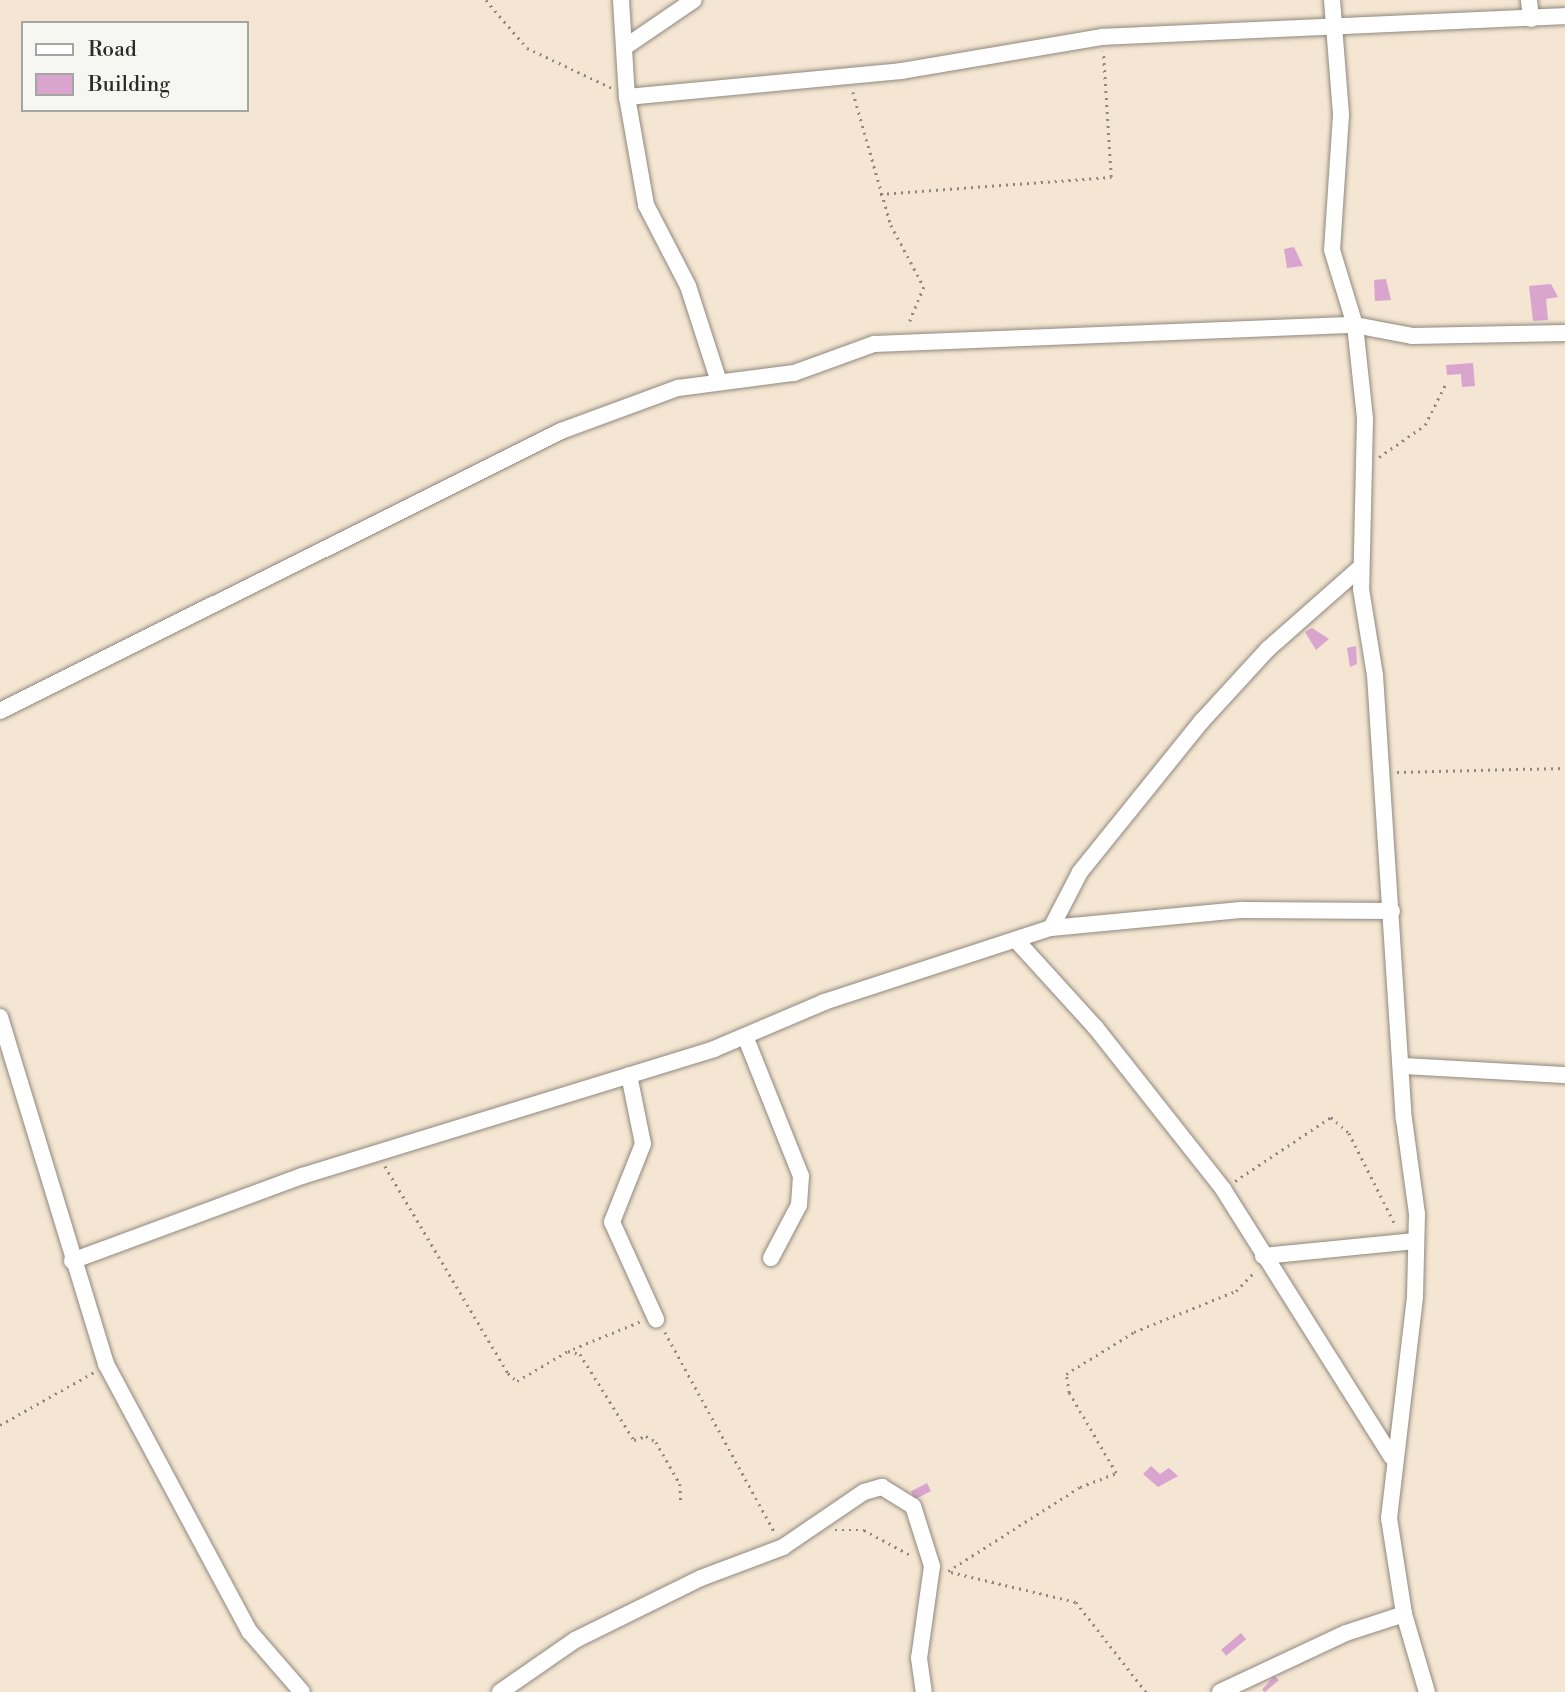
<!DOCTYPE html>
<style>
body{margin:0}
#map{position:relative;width:1565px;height:1692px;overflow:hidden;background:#f4e6d2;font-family:"Libre Bodoni",serif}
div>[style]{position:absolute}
.building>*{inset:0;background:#d9a4cd;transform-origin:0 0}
.path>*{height:2.5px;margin-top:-1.25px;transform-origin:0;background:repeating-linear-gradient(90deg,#90887e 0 2px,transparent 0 7px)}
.roads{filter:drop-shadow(0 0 2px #90887e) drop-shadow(0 0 2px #90887e)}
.street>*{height:16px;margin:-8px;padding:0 8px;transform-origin:8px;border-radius:8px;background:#fff}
span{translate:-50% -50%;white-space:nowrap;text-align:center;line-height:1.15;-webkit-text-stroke:5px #f6f6f2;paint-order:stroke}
.legend{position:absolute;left:21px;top:21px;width:228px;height:91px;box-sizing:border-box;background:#f6f6f2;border:2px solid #a5a5a2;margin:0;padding:9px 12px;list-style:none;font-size:21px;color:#2b2b2b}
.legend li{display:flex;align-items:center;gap:14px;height:35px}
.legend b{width:35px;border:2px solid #a5a5a2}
</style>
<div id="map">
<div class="building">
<div style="clip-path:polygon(1294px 247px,1303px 266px,1287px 268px,1284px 249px)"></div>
<div style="clip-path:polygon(1386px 279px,1391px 300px,1375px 301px,1374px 280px)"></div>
<div style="clip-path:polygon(1551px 284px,1558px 297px,1546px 299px,1548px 320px,1533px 321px,1529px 286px)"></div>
<div style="clip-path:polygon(1473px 363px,1475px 386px,1462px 387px,1461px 374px,1447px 375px,1446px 365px)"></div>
<div style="clip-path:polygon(1312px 628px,1329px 639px,1316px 650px,1305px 632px)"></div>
<div style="clip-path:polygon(1356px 646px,1357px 664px,1350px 667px,1347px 648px)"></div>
<div style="clip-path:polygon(1151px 1466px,1160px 1474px,1169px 1468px,1178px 1476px,1158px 1487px,1143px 1474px)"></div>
<div style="left:927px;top:1483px;width:9px;height:18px;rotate:63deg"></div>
<div style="left:1241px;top:1633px;width:8px;height:26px;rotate:50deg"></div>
<div style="clip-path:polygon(1274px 1676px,1279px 1680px,1265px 1692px,1262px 1690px)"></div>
</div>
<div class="path">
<div style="left:486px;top:0;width:63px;rotate:49.5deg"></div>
<div style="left:527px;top:48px;width:94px;rotate:25.2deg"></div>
<div style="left:853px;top:92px;width:138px;rotate:74.1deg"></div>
<div style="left:891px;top:225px;width:70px;rotate:62deg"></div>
<div style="left:924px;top:287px;width:42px;rotate:112.3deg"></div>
<div style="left:880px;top:194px;width:232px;rotate:-4.2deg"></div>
<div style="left:1111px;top:177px;width:126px;rotate:-93.6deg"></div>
<div style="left:1379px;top:457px;width:56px;rotate:-34.8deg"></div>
<div style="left:1425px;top:425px;width:45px;rotate:-63.4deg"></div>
<div style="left:1397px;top:772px;width:168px;rotate:-1.4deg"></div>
<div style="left:385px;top:1166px;width:241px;rotate:59.3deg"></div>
<div style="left:508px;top:1373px;width:12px;rotate:42deg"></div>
<div style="left:517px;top:1381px;width:59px;rotate:-30.5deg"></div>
<div style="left:568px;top:1351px;width:12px;rotate:14deg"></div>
<div style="left:580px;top:1354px;width:102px;rotate:57.9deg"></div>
<div style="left:634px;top:1440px;width:13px;rotate:-18deg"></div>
<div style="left:646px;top:1436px;width:12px;rotate:31deg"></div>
<div style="left:656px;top:1442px;width:48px;rotate:60.3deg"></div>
<div style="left:680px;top:1484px;width:17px;rotate:87deg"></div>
<div style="left:1235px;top:1181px;width:115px;rotate:-33.7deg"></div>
<div style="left:1331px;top:1117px;width:24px;rotate:42deg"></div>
<div style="left:1349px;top:1133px;width:104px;rotate:63.2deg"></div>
<div style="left:665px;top:1332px;width:231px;rotate:61.3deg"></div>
<div style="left:573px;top:1349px;width:74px;rotate:-22.4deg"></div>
<div style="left:0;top:1425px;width:108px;rotate:-29.4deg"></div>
<div style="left:835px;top:1530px;width:29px"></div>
<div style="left:864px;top:1530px;width:55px;rotate:28.4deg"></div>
<div style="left:948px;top:1571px;width:156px;rotate:-32.5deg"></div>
<div style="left:1080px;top:1487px;width:39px;rotate:-21deg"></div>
<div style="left:1116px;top:1473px;width:93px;rotate:-120.4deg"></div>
<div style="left:1069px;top:1393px;width:19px;rotate:-99deg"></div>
<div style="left:1066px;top:1374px;width:80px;rotate:-31.7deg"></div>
<div style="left:1134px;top:1332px;width:110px;rotate:-21.9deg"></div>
<div style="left:1236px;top:1291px;width:28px;rotate:-46deg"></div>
<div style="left:951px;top:1572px;width:129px;rotate:13.5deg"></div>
<div style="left:1076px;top:1602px;width:114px;rotate:52.1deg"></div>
</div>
<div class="roads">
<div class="street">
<div style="left:621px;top:0;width:97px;rotate:86.5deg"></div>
<div style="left:627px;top:97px;width:110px;rotate:80deg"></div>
<div style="left:646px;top:205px;width:91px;rotate:62.6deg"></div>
<div style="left:688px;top:286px;width:98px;rotate:72.1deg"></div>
<div style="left:1332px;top:0;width:115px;rotate:85.5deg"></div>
<div style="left:1341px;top:115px;width:135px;rotate:93.8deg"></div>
<div style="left:1332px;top:250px;width:78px;rotate:73deg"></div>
<div style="left:1355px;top:325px;width:95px;rotate:83.9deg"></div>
<div style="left:1365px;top:419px;width:170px;rotate:91.3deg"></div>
<div style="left:1361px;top:589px;width:87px;rotate:80.8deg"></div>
<div style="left:1375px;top:675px;width:445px;rotate:86.3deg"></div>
<div style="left:1404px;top:1119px;width:96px;rotate:82.2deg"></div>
<div style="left:1417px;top:1214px;width:83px;rotate:91.4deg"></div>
<div style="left:1415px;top:1297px;width:223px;rotate:96.7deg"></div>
<div style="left:1389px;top:1518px;width:97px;rotate:81.1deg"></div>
<div style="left:1404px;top:1614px;width:81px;rotate:73.6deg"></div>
<div style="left:1529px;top:0;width:19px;rotate:84deg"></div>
<div style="left:625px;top:47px;width:83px;rotate:-34.3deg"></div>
<div style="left:627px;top:97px;width:275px;rotate:-5.4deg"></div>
<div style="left:901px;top:71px;width:204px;rotate:-9.6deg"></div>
<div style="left:1102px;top:37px;width:463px;rotate:-2.6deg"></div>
<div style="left:0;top:711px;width:627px;rotate:-26.52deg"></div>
<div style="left:561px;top:431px;width:125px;rotate:-20.2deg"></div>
<div style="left:678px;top:388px;width:117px;rotate:-7.4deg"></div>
<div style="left:794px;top:373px;width:85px;rotate:-19.9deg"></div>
<div style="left:874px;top:344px;width:481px;rotate:-2.3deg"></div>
<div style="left:1355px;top:325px;width:58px;rotate:10.9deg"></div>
<div style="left:1412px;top:336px;width:153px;rotate:-1.1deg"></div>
<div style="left:1051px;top:928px;width:63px;rotate:-62.6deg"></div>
<div style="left:1080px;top:872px;width:193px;rotate:-51.1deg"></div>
<div style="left:1201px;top:722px;width:99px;rotate:-47.5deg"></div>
<div style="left:1268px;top:649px;width:123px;rotate:-41.4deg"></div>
<div style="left:1016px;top:940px;width:119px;rotate:47.7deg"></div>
<div style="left:1096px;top:1028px;width:205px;rotate:51.7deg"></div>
<div style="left:1223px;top:1189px;width:317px;rotate:57.8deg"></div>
<div style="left:0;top:1017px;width:363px;rotate:73deg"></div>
<div style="left:106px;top:1364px;width:304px;rotate:61.8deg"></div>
<div style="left:250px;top:1632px;width:79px;rotate:49.1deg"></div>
<div style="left:745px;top:1036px;width:151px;rotate:68.2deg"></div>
<div style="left:801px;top:1176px;width:29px;rotate:94deg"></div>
<div style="left:799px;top:1205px;width:60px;rotate:117.8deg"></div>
<div style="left:1403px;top:1066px;width:162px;rotate:3.2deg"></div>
<div style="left:629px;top:1075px;width:70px;rotate:78.5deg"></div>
<div style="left:643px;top:1144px;width:84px;rotate:111.7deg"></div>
<div style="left:612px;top:1222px;width:107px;rotate:65.6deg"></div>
<div style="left:1263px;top:1256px;width:153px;rotate:-5.6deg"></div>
<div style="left:72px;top:1261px;width:245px;rotate:-20.3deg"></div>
<div style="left:302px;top:1176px;width:431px;rotate:-17.1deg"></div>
<div style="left:714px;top:1049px;width:120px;rotate:-23.1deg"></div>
<div style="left:824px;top:1002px;width:239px;rotate:-18.1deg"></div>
<div style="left:1051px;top:928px;width:193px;rotate:-5.4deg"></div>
<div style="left:1243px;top:910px;width:149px;rotate:0.4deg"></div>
<div style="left:500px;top:1692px;width:91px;rotate:-34.7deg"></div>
<div style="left:575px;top:1640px;width:140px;rotate:-26.2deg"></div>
<div style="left:701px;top:1578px;width:88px;rotate:-20.7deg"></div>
<div style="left:783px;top:1547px;width:98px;rotate:-34.2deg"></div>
<div style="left:864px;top:1492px;width:19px;rotate:-16deg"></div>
<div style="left:882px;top:1487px;width:36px;rotate:32deg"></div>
<div style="left:913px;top:1506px;width:63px;rotate:72.4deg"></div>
<div style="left:932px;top:1566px;width:93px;rotate:98deg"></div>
<div style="left:919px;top:1658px;width:34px;rotate:82deg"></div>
<div style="left:1220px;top:1692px;width:139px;rotate:-25.1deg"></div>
<div style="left:1346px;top:1633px;width:61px;rotate:-18.1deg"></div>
</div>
</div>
<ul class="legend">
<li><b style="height:9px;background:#fff"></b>Road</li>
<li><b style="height:19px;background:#d9a4cd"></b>Building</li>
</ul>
</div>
